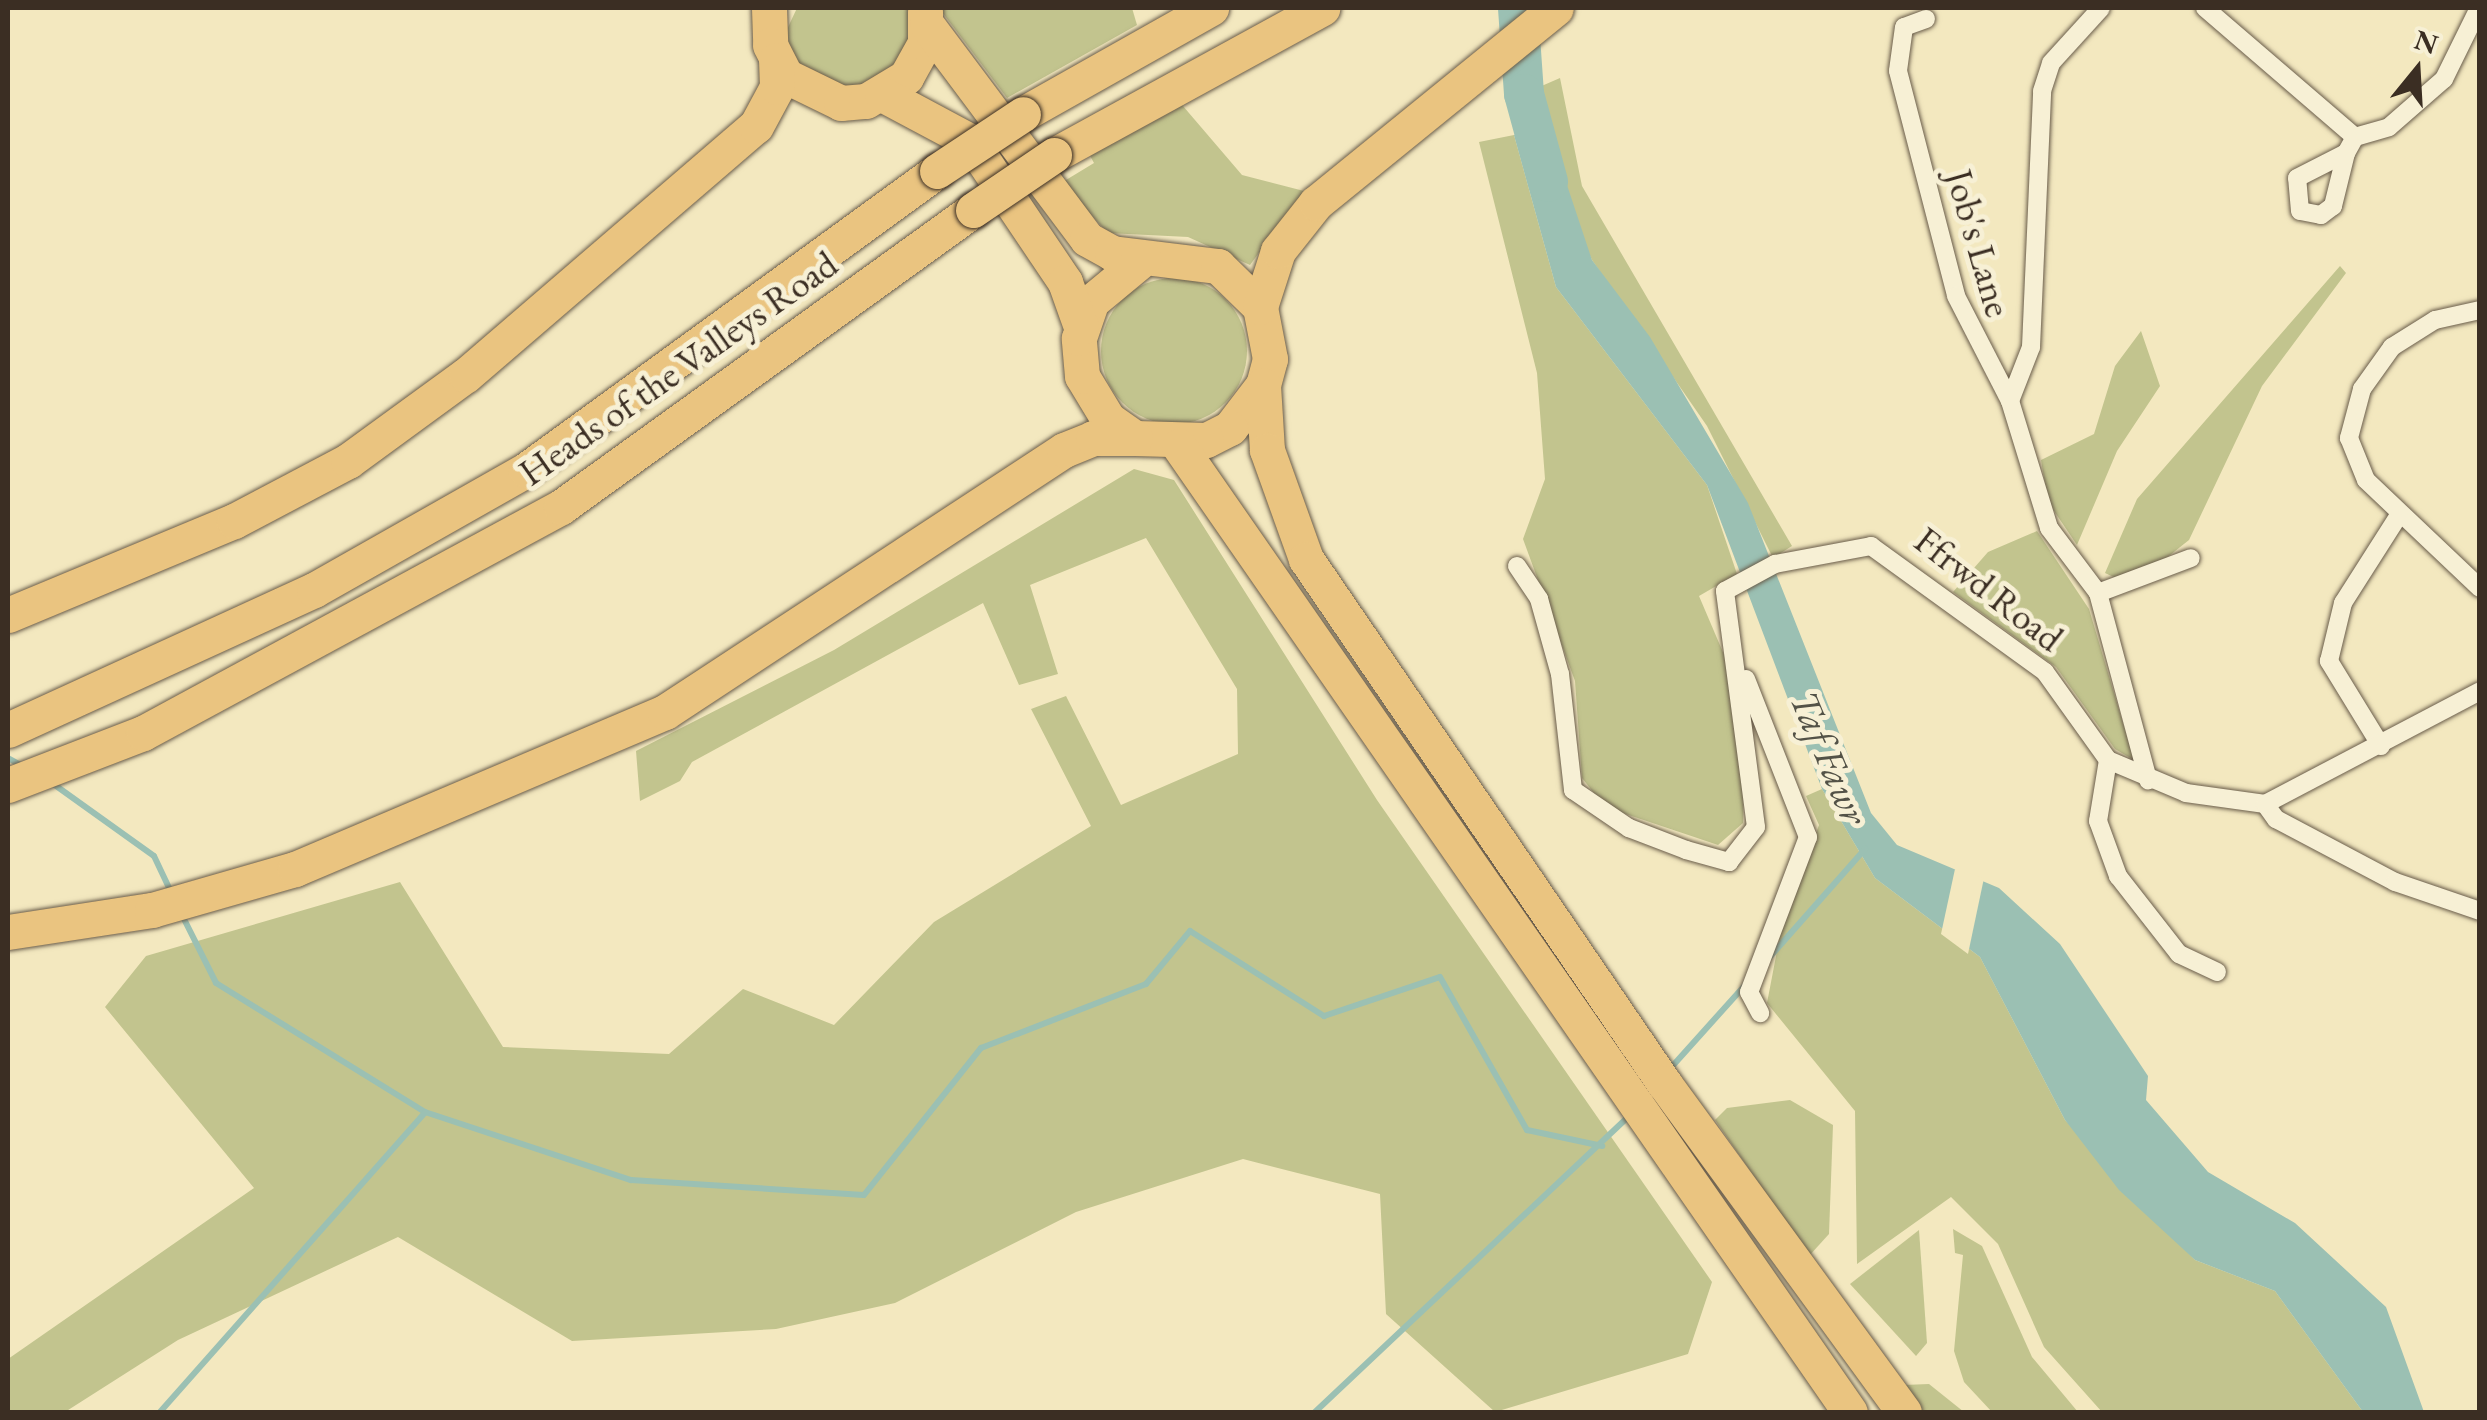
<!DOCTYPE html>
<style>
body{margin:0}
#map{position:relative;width:2487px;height:1420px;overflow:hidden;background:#f3e8bf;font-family:"EB Garamond",serif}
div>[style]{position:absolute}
.green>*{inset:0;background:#c2c48e}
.round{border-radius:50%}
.water>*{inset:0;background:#9bc0b3}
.pier>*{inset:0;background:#f3e8bf}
.stream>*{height:6px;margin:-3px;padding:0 3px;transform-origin:3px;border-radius:3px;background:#9bc0b3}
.river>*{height:40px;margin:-20px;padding:0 20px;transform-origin:20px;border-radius:20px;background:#9bc0b3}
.roads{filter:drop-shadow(0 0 2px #695c4a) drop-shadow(0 0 2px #695c4a)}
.street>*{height:18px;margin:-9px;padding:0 9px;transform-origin:9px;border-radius:9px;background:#f7f0d5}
.highway>*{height:35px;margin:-17.5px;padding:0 17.5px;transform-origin:17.5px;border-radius:17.5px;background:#eac480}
.bridges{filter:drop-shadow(0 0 2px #3b2e23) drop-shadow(0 0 2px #3b2e23)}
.highway-bridge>*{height:35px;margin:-17.5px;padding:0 17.5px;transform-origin:17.5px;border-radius:17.5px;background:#eac480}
span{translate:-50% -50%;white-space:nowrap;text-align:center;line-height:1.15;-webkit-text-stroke:10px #f7f0d5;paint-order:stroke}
.street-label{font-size:38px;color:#3b2e23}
.water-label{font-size:40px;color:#535247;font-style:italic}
.frame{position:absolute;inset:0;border:10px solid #3b2e23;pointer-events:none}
.north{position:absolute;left:2367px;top:20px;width:100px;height:100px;-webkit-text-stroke:8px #f7f0d5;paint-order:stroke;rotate:18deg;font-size:28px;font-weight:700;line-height:40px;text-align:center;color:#3b2e23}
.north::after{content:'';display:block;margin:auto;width:35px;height:45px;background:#3b2e23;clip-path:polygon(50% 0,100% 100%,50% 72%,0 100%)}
</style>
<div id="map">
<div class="green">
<div style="clip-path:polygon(797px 8px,910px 8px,911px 39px,901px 62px,862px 91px,829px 88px,799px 70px,782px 40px)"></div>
<div style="clip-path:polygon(939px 8px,1132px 8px,1137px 25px,1007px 98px)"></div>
<div style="clip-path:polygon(1560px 78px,1582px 186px,1792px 546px,1773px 558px,1707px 426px,1592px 260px,1568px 207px,1537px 88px)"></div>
<div style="clip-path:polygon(1177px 99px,1242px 175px,1304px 191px,1250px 265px,1188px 237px,1108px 233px,1061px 183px,1094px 163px,1088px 152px)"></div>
<div style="clip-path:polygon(1514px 135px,1556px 287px,1707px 485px,1737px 574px,1699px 596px,1728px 664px,1744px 769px,1743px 823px,1718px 845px,1605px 807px,1582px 778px,1575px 681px,1523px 539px,1545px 479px,1537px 373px,1479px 142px)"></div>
<div style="clip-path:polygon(2340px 266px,2346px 273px,2262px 386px,2189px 540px,2155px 567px,2118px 579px,2105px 573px,2137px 499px)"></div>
<div class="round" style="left:1101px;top:278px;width:146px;height:146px"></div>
<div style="clip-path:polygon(2141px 331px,2160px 386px,2117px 451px,2077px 545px,2048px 502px,2041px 460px,2094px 434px,2115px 366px)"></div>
<div style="clip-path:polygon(1134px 469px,1174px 480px,1377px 800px,1712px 1282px,1688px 1354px,1495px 1412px,1386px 1314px,1380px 1194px,1243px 1159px,1076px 1212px,895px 1303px,776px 1329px,572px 1341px,398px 1237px,178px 1340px,65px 1412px,8px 1412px,8px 1359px,254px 1188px,105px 1007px,146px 956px,400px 882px,503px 1047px,669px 1054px,743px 989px,834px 1025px,934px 922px,1091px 826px,1031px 709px,1066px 696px,1121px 805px,1238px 754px,1237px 689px,1146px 538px,1030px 585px,1058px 674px,1019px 685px,983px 603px,692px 762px,680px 781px,640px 801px,636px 751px,834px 650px)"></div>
<div style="clip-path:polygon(2037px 531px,2089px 609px,2134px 760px,2115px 749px,2056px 667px,1953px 592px,1988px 552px)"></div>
<div style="clip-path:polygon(1822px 789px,1875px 878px,1980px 957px,2065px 1120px,2195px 1260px,2275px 1291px,2363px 1412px,2102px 1412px,2044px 1347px,1998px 1244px,1951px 1197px,1857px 1264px,1855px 1111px,1767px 1003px,1781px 930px,1819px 825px,1806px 796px)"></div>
<div style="clip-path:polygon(1790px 1100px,1833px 1125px,1829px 1234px,1809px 1256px,1715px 1120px,1727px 1108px)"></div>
<div style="clip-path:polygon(1953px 1229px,1982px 1246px,2032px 1357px,2078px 1412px,1992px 1412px,1964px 1382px,1954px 1351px,1963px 1255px,1955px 1253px)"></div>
<div style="clip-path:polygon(1919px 1230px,1927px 1343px,1916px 1356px,1850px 1284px)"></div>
<div style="clip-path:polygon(1929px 1384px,1964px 1412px,1924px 1412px,1904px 1385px)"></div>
</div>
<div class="water">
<div style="clip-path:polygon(1547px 125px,1592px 260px,1650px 337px,1748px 503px,1871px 813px,1897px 845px,1999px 888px,2060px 944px,2148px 1076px,2146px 1100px,2208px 1172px,2295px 1223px,2386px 1307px,2424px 1412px,2363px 1412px,2275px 1291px,2195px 1260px,2119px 1190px,2065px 1120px,1980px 957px,1875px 878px,1822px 789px,1707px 485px,1556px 287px,1514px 135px)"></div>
</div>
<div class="pier">
<div style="clip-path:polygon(1955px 869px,1984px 878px,1968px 954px,1941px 934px)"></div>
</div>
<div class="stream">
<div style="left:8px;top:758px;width:18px;rotate:29deg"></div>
<div style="left:52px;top:783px;width:125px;rotate:35.6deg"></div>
<div style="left:154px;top:856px;width:42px;rotate:64.7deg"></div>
<div style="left:182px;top:915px;width:76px;rotate:63.4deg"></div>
<div style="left:216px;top:983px;width:246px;rotate:31.7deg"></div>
<div style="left:425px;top:1112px;width:217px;rotate:18.3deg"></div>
<div style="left:631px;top:1180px;width:233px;rotate:3.7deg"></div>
<div style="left:864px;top:1195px;width:188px;rotate:-51.5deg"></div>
<div style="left:981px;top:1048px;width:177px;rotate:-21.2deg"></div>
<div style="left:1146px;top:984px;width:69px;rotate:-50.3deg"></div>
<div style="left:1190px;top:931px;width:159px;rotate:32.4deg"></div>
<div style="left:1324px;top:1016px;width:122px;rotate:-18.6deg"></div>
<div style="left:1440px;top:977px;width:176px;rotate:60.4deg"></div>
<div style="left:1527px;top:1130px;width:77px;rotate:12deg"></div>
<div style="left:1768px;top:959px;width:147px;rotate:-48.6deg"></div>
<div style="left:1668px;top:1071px;width:117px;rotate:-48.1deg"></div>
<div style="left:160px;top:1412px;width:400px;rotate:-48.5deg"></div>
<div style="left:1315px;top:1412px;width:433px;rotate:-43.3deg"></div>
</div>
<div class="river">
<div style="left:1518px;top:8px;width:86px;rotate:86deg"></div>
<div style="left:1524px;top:94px;width:91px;rotate:74.7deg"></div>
</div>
<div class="roads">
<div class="street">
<div style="left:2205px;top:8px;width:198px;rotate:40.7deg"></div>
<div style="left:2355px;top:137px;width:18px;rotate:119deg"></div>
<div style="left:1926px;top:19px;width:23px;rotate:160deg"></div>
<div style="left:1904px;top:27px;width:44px;rotate:97.8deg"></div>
<div style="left:1898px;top:71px;width:232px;rotate:75.5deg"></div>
<div style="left:1956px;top:296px;width:118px;rotate:62.8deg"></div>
<div style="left:2010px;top:401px;width:133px;rotate:72.9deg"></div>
<div style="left:2049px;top:528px;width:81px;rotate:53deg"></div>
<div style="left:2098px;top:593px;width:194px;rotate:75deg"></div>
<div style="left:2355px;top:137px;width:35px;rotate:-16deg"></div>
<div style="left:2389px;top:127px;width:73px;rotate:-41.1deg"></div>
<div style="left:2444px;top:79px;width:79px;rotate:-63.8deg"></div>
<div style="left:2346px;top:153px;width:55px;rotate:103.8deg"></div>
<div style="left:2333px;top:206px;width:15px;rotate:143deg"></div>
<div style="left:2321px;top:215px;width:21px;rotate:-169deg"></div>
<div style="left:2300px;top:211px;width:33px;rotate:-95deg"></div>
<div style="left:2297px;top:178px;width:55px;rotate:-27deg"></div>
<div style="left:2480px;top:310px;width:46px;rotate:167.5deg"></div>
<div style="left:2435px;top:320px;width:51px;rotate:147.9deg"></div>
<div style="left:2392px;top:347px;width:52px;rotate:125.5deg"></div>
<div style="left:2362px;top:389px;width:51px;rotate:104.9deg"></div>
<div style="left:2349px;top:438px;width:45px;rotate:68deg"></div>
<div style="left:2366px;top:480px;width:157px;rotate:43.5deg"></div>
<div style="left:2010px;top:401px;width:58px;rotate:-68.7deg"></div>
<div style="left:2031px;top:347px;width:256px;rotate:-87.5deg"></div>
<div style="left:2042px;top:91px;width:29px;rotate:-72deg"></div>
<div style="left:2051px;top:63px;width:74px;rotate:-47.7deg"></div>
<div style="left:1517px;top:566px;width:40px;rotate:56deg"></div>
<div style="left:1539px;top:599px;width:78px;rotate:74.4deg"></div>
<div style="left:1560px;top:674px;width:117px;rotate:83.6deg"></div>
<div style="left:1573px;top:790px;width:68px;rotate:34.2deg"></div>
<div style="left:1629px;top:828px;width:61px;rotate:21.1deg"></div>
<div style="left:1686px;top:850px;width:45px;rotate:15.6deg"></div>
<div style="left:1729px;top:862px;width:44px;rotate:-52.4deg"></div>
<div style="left:1756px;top:827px;width:238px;rotate:-97.5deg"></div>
<div style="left:1725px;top:591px;width:57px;rotate:-28.4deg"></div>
<div style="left:1775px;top:564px;width:98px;rotate:-10.6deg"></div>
<div style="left:1871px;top:546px;width:215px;rotate:35.9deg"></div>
<div style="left:2045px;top:672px;width:108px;rotate:54.4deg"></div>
<div style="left:2108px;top:760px;width:85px;rotate:22.9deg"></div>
<div style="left:2186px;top:793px;width:80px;rotate:7.9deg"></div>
<div style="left:2265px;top:804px;width:19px;rotate:54deg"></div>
<div style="left:2276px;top:819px;width:135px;rotate:27.9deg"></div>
<div style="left:2395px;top:882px;width:90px;rotate:18.8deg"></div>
<div style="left:2098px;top:593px;width:99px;rotate:-20.6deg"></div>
<div style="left:1746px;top:679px;width:170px;rotate:68.6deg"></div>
<div style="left:1808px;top:837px;width:166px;rotate:110.8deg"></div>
<div style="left:1749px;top:992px;width:24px;rotate:62deg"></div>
<div style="left:2381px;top:746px;width:100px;rotate:-121.5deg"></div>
<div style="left:2329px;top:661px;width:60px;rotate:-76.4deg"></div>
<div style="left:2343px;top:603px;width:104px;rotate:-57.5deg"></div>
<div style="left:2108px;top:760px;width:62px;rotate:99.3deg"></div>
<div style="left:2098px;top:821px;width:59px;rotate:70deg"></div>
<div style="left:2118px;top:876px;width:99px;rotate:52deg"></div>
<div style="left:2179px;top:954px;width:42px;rotate:25.3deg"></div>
<div style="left:2265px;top:804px;width:243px;rotate:-27.7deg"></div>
</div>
<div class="highway">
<div style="left:769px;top:8px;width:37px;rotate:88deg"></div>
<div style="left:770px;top:45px;width:35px;rotate:63deg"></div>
<div style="left:786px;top:76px;width:61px;rotate:26.1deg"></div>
<div style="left:841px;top:103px;width:25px;rotate:-5deg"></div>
<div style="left:866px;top:101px;width:47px;rotate:-31deg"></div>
<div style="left:906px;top:77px;width:39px;rotate:-61deg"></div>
<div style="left:925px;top:43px;width:32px;rotate:-90deg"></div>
<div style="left:927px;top:25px;width:267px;rotate:53.2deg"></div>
<div style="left:1087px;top:239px;width:29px;rotate:29deg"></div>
<div style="left:1112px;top:253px;width:107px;rotate:7deg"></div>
<div style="left:1218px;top:266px;width:59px;rotate:44.3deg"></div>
<div style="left:1260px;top:307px;width:53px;rotate:79.1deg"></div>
<div style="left:1270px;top:359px;width:27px;rotate:105deg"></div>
<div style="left:1263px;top:385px;width:54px;rotate:127.5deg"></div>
<div style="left:1230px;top:428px;width:27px;rotate:153deg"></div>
<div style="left:1206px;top:440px;width:71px;rotate:-178.4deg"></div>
<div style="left:1135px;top:438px;width:33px;rotate:-145deg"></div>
<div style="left:1108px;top:419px;width:50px;rotate:-121.2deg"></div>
<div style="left:1082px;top:376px;width:38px;rotate:-95deg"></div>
<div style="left:1079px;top:338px;width:39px;rotate:-71deg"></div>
<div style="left:1092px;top:301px;width:67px;rotate:-39.6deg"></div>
<div style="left:882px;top:94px;width:100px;rotate:28.1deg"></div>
<div style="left:970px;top:141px;width:170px;rotate:56deg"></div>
<div style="left:1065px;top:282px;width:48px;rotate:70.4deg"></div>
<div style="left:1023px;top:114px;width:216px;rotate:-29.4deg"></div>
<div style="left:1054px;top:155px;width:306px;rotate:-28.7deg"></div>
<div style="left:1260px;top:307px;width:59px;rotate:-72.2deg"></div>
<div style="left:1278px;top:251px;width:61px;rotate:-51.6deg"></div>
<div style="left:1316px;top:203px;width:309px;rotate:-39.1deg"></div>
<div style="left:1263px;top:385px;width:65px;rotate:86.5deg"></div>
<div style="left:1267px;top:450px;width:116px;rotate:70.3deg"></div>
<div style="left:1306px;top:559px;width:635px;rotate:55.66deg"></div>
<div style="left:1664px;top:1083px;width:407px;rotate:53.9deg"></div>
<div style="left:1179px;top:446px;width:1176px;rotate:55.22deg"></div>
<div style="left:8px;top:615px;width:245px;rotate:-22.6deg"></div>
<div style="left:234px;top:521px;width:129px;rotate:-27.8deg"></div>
<div style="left:348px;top:461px;width:146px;rotate:-36.1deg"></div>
<div style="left:466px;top:375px;width:382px;rotate:-40.7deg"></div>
<div style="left:756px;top:126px;width:44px;rotate:-61.7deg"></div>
<div style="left:777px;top:87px;width:27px;rotate:-92deg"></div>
<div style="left:8px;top:730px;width:337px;rotate:-24.6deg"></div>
<div style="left:314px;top:590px;width:244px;rotate:-29.5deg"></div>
<div style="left:526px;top:470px;width:508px;rotate:-36.04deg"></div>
<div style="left:8px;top:785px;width:145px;rotate:-21.1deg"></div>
<div style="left:143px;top:733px;width:475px;rotate:-28.4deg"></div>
<div style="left:561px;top:507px;width:508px;rotate:-35.79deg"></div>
<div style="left:8px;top:932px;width:146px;rotate:-8.7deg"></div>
<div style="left:152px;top:910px;width:149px;rotate:-16deg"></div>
<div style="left:295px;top:869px;width:402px;rotate:-23deg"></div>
<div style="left:665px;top:712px;width:477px;rotate:-33.3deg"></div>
<div style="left:1064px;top:450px;width:31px;rotate:-22deg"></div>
<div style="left:1093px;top:438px;width:42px"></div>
</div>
</div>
<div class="bridges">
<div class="highway-bridge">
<div style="left:937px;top:171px;width:103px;rotate:-33.5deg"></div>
<div style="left:973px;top:210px;width:98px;rotate:-34.2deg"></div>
</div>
</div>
<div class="street-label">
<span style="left:1979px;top:243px;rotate:74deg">Job's Lane</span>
<span style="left:678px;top:368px;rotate:-35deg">Heads of the Valleys Road</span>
<span style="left:1989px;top:589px;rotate:38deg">Ffrwd Road</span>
</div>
<div class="water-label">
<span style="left:1830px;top:757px;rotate:67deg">Taf Fawr</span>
</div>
<div class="frame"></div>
<div class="north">N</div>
</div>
